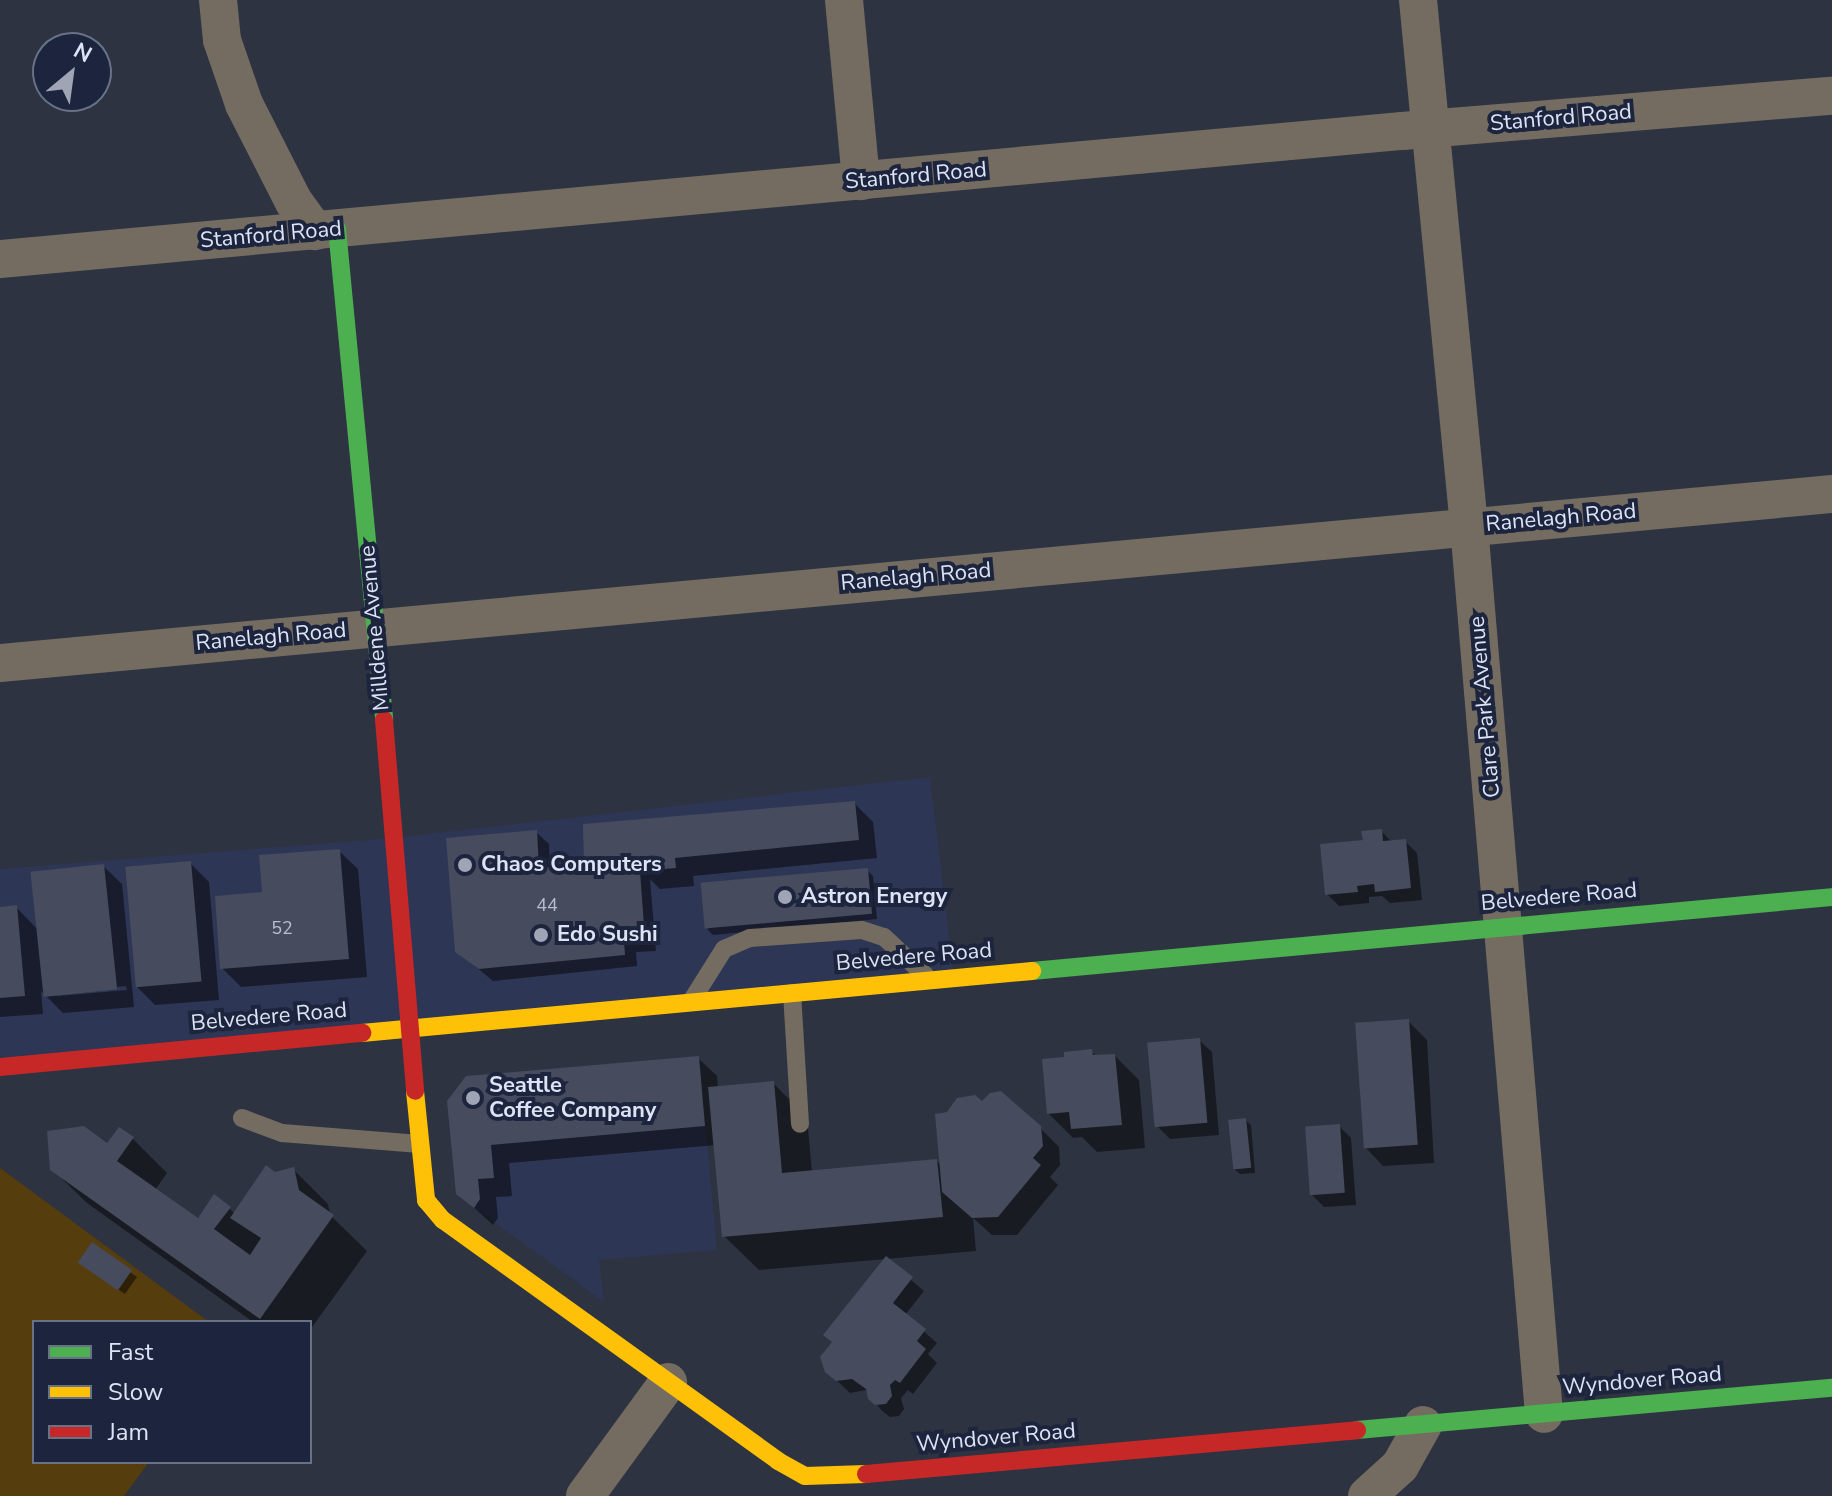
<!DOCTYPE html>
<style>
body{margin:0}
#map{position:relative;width:1832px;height:1496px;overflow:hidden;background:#2e3341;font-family:"Nunito Sans",sans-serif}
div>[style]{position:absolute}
.built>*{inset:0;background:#2d3654}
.green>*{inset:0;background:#563d0e}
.shadow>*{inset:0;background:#0007}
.building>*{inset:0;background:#464b5d;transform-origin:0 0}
.lane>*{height:18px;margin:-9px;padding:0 9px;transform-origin:9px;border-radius:9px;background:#746c60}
.street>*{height:38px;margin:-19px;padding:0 19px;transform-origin:19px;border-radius:19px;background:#746c60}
.fast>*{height:18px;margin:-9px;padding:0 9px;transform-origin:9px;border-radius:9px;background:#4caf50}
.slow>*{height:18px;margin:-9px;padding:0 9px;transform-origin:9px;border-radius:9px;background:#ffc107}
.jam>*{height:18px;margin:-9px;padding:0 9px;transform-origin:9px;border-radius:9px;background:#c62828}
.dots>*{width:22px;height:22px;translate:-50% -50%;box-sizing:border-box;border:4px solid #1d253e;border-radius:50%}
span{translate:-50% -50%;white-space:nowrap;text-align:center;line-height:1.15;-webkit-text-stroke:8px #1d253e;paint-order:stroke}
.number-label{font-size:18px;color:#b6bdce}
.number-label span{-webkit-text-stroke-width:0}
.street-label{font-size:22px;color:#dce3f4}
.poi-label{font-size:22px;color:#dce3f4;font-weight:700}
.left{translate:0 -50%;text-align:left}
.legend{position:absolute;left:32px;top:1320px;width:280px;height:144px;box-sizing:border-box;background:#1d253e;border:2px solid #697187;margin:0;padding:10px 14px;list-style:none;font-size:24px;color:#dce3f4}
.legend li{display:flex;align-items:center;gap:16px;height:40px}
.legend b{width:40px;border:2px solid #697187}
.north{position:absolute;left:32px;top:32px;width:80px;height:80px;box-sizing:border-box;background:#1d253e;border:2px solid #697187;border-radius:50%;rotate:29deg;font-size:22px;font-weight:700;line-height:32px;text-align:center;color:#dce3f4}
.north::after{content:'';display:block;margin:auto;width:28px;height:36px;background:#9fa5b5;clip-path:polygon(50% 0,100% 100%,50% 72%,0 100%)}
</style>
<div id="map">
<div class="built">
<div style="clip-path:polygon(930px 777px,954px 978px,0 1067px,0 869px,393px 838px)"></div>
<div style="clip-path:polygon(699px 1056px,717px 1250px,599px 1260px,604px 1302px,456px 1194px,447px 1101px,466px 1076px)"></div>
</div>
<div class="green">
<div style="clip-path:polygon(0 1168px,209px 1322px,34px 1322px,34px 1462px,149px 1462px,124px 1496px,0 1496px)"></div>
</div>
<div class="shadow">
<div style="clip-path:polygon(854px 803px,873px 822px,877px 858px,693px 876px,694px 886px,660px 889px,650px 879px,656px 951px,636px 952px,637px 966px,493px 981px,457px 951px,536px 832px,549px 844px,550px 869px,586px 866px)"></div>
<div style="clip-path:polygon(1381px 831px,1392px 842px,1405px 841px,1417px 853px,1422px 900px,1390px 903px,1382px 896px,1369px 897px,1369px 903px,1339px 906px,1327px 894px,1365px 842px)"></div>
<div style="clip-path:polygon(339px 851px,358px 869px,367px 977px,241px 987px,222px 968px,264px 894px)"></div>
<div style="clip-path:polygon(190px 863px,209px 882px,219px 1000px,155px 1005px,137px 987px)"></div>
<div style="clip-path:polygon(evenodd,103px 866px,122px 884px,134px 1007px,63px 1013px,41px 991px,43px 1014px,0 1017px,0 909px,16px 907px,38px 930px,103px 866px,126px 986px,127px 990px,58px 996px,58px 992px,126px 986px)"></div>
<div style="clip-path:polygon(867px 870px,873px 876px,877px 919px,713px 935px,707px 929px)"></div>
<div style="clip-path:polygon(1408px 1021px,1427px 1040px,1434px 1163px,1383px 1166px,1365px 1147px)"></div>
<div style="clip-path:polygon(1199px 1040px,1212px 1052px,1219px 1135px,1170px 1139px,1158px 1127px)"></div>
<div style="clip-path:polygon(1091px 1051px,1097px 1057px,1115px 1056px,1139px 1080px,1145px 1148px,1097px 1152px,1082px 1137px,1073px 1138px,1049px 1114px,1066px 1059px)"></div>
<div style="clip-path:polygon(698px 1058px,717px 1076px,718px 1088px,773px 1083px,807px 1117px,812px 1172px,937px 1161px,942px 1167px,982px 1104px,1040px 1128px,1059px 1147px,1060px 1165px,1050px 1177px,1058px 1185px,1017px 1235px,992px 1235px,973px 1218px,976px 1251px,886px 1259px,924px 1291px,905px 1315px,937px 1343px,928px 1354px,937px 1363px,913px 1394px,908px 1390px,901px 1398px,904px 1409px,899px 1416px,890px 1417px,882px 1411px,866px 1390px,850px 1393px,827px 1371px,886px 1259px,759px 1270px,724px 1236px,716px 1145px,509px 1163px,512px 1196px,496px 1197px,498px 1218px,493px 1225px,458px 1193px,449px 1101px)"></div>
<div style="clip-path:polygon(1245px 1120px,1251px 1125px,1255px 1173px,1240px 1174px,1234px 1169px)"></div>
<div style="clip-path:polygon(1339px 1126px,1351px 1138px,1356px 1205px,1324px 1207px,1312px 1195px)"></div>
<div style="clip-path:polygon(133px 1139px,167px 1173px,155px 1190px,198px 1220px,229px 1208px,235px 1214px,275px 1175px,293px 1169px,328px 1204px,330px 1215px,367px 1251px,310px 1330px,310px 1322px,253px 1322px,87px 1203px,52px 1169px)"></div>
<div style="clip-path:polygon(92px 1245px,137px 1277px,125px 1294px,85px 1267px)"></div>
</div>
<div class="building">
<div style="clip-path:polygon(855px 801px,859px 840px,675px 858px,676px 868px,640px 871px,645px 939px,624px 941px,625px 955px,479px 969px,455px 952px,446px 838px,537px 830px,539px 868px,584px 864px,583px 824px)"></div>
<div style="clip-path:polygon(1382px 829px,1383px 841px,1406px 839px,1411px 888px,1375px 892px,1374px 884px,1357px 886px,1358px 892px,1325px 895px,1320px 844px,1363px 840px,1361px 831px)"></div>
<div style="clip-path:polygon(340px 849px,349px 959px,220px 969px,215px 896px,262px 892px,259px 855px)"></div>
<div style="left:191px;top:861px;width:121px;height:66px;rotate:85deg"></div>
<div style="left:104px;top:864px;width:126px;height:74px;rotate:84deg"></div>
<div style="left:868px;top:868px;width:46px;height:168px;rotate:85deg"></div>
<div style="clip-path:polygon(17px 905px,25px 996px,0 998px,0 907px)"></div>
<div style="left:1409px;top:1019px;width:126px;height:54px;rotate:86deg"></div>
<div style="left:1200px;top:1038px;width:85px;height:53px;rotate:85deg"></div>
<div style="clip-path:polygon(1092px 1049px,1093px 1055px,1115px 1054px,1122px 1125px,1071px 1129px,1069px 1112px,1047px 1114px,1042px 1059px,1064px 1057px,1064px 1052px)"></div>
<div style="clip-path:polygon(699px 1056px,705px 1126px,491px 1145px,494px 1178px,478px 1179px,480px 1199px,474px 1208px,456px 1194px,447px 1101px,466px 1076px)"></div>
<div style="clip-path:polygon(774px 1081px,782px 1173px,937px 1159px,943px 1217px,722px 1237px,708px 1087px)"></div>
<div style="clip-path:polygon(1001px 1091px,1041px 1126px,1043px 1146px,1033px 1158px,1041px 1165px,998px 1217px,972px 1218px,942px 1192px,935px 1114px,947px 1112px,957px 1098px,975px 1095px,982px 1101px,990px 1093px)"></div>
<div style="left:1246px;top:1118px;width:50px;height:18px;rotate:84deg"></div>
<div style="left:1340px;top:1124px;width:69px;height:35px;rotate:86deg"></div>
<div style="clip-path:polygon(84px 1126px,107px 1143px,119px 1127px,134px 1137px,117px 1161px,198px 1218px,214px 1194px,231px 1207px,214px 1229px,250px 1255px,261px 1238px,230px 1218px,266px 1165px,275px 1172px,294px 1167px,299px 1190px,334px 1215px,260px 1319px,50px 1170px,47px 1131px)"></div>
<div style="left:92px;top:1242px;width:49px;height:25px;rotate:35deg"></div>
<div style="clip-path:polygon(886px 1256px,913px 1277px,893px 1303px,926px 1329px,917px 1341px,926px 1349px,900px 1383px,895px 1380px,890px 1385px,892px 1396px,886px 1404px,875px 1405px,868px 1399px,866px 1389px,852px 1379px,836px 1381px,825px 1372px,820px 1357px,832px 1342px,823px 1335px)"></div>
</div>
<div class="lane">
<div style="left:792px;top:993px;width:131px;rotate:86.5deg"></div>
<div style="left:692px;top:1000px;width:60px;rotate:-57.9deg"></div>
<div style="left:724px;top:949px;width:28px;rotate:-23deg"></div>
<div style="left:750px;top:938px;width:112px;rotate:-4.1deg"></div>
<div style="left:862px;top:930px;width:23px;rotate:18deg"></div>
<div style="left:884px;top:937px;width:57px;rotate:42.9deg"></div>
<div style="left:242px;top:1118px;width:43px;rotate:20.6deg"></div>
<div style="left:282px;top:1133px;width:138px;rotate:4.6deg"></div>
</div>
<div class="street">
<div style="left:218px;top:0;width:40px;rotate:84.3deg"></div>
<div style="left:222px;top:40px;width:68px;rotate:71deg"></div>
<div style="left:244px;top:104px;width:110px;rotate:63deg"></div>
<div style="left:294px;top:202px;width:36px;rotate:54deg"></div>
<div style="left:844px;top:0;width:182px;rotate:84.6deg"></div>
<div style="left:1418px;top:0;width:528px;rotate:84.46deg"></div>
<div style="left:1469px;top:526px;width:891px;rotate:85.17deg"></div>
<div style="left:0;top:259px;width:1408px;rotate:-5.22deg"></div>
<div style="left:1402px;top:131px;width:431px;rotate:-4.7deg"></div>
<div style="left:0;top:663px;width:1840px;rotate:-5.27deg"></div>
<div style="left:585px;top:1496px;width:141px;rotate:-53.9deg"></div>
<div style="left:1367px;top:1496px;width:45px;rotate:-42.3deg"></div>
<div style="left:1400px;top:1466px;width:47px;rotate:-60.7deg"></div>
</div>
<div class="fast">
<div style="left:337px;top:229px;width:493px;rotate:84.5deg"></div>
<div style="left:1032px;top:971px;width:803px;rotate:-5.28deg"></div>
<div style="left:1357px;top:1430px;width:477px;rotate:-5.1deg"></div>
</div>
<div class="slow">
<div style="left:362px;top:1033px;width:673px;rotate:-5.29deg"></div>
<div style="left:415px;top:1091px;width:110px;rotate:84.2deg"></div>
<div style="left:426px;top:1200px;width:26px;rotate:50deg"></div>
<div style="left:443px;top:1220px;width:413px;rotate:35.7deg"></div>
<div style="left:778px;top:1461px;width:31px;rotate:29deg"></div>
<div style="left:805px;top:1476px;width:61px;rotate:-1.9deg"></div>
</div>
<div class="jam">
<div style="left:384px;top:720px;width:372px;rotate:85.2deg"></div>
<div style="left:0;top:1067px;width:364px;rotate:-5.4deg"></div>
<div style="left:866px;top:1474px;width:493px;rotate:-5.1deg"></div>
</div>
<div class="dots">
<div style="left:465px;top:865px;background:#9fa5b5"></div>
<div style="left:785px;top:897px;background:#9fa5b5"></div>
<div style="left:541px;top:935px;background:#9fa5b5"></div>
<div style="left:473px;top:1098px;background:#9fa5b5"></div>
</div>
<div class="number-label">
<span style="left:547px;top:905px">44</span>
<span style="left:282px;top:928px">52</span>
</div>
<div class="street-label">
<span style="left:1561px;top:118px;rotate:-5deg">Stanford Road</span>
<span style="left:916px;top:176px;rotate:-5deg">Stanford Road</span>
<span style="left:271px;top:235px;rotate:-5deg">Stanford Road</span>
<span style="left:1561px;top:518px;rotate:-5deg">Ranelagh Road</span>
<span style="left:916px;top:577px;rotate:-5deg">Ranelagh Road</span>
<span style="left:375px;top:628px;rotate:-95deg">Milldene Avenue</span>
<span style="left:271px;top:637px;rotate:-5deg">Ranelagh Road</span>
<span style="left:1485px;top:707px;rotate:-95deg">Clare Park Avenue</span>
<span style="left:1559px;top:897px;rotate:-5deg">Belvedere Road</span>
<span style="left:914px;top:957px;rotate:-5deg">Belvedere Road</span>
<span style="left:269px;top:1017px;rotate:-5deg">Belvedere Road</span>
<span style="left:1642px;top:1381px;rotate:-5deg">Wyndover Road</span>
<span style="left:996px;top:1438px;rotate:-5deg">Wyndover Road</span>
</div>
<div class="poi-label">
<span class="left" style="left:481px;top:865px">Chaos Computers</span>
<span class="left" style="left:801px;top:897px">Astron Energy</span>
<span class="left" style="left:557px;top:935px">Edo Sushi</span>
<span class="left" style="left:489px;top:1098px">Seattle<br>Coffee Company</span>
</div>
<ul class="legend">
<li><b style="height:10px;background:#4caf50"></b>Fast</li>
<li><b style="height:10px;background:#ffc107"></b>Slow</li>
<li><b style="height:10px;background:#c62828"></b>Jam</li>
</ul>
<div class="north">N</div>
</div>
